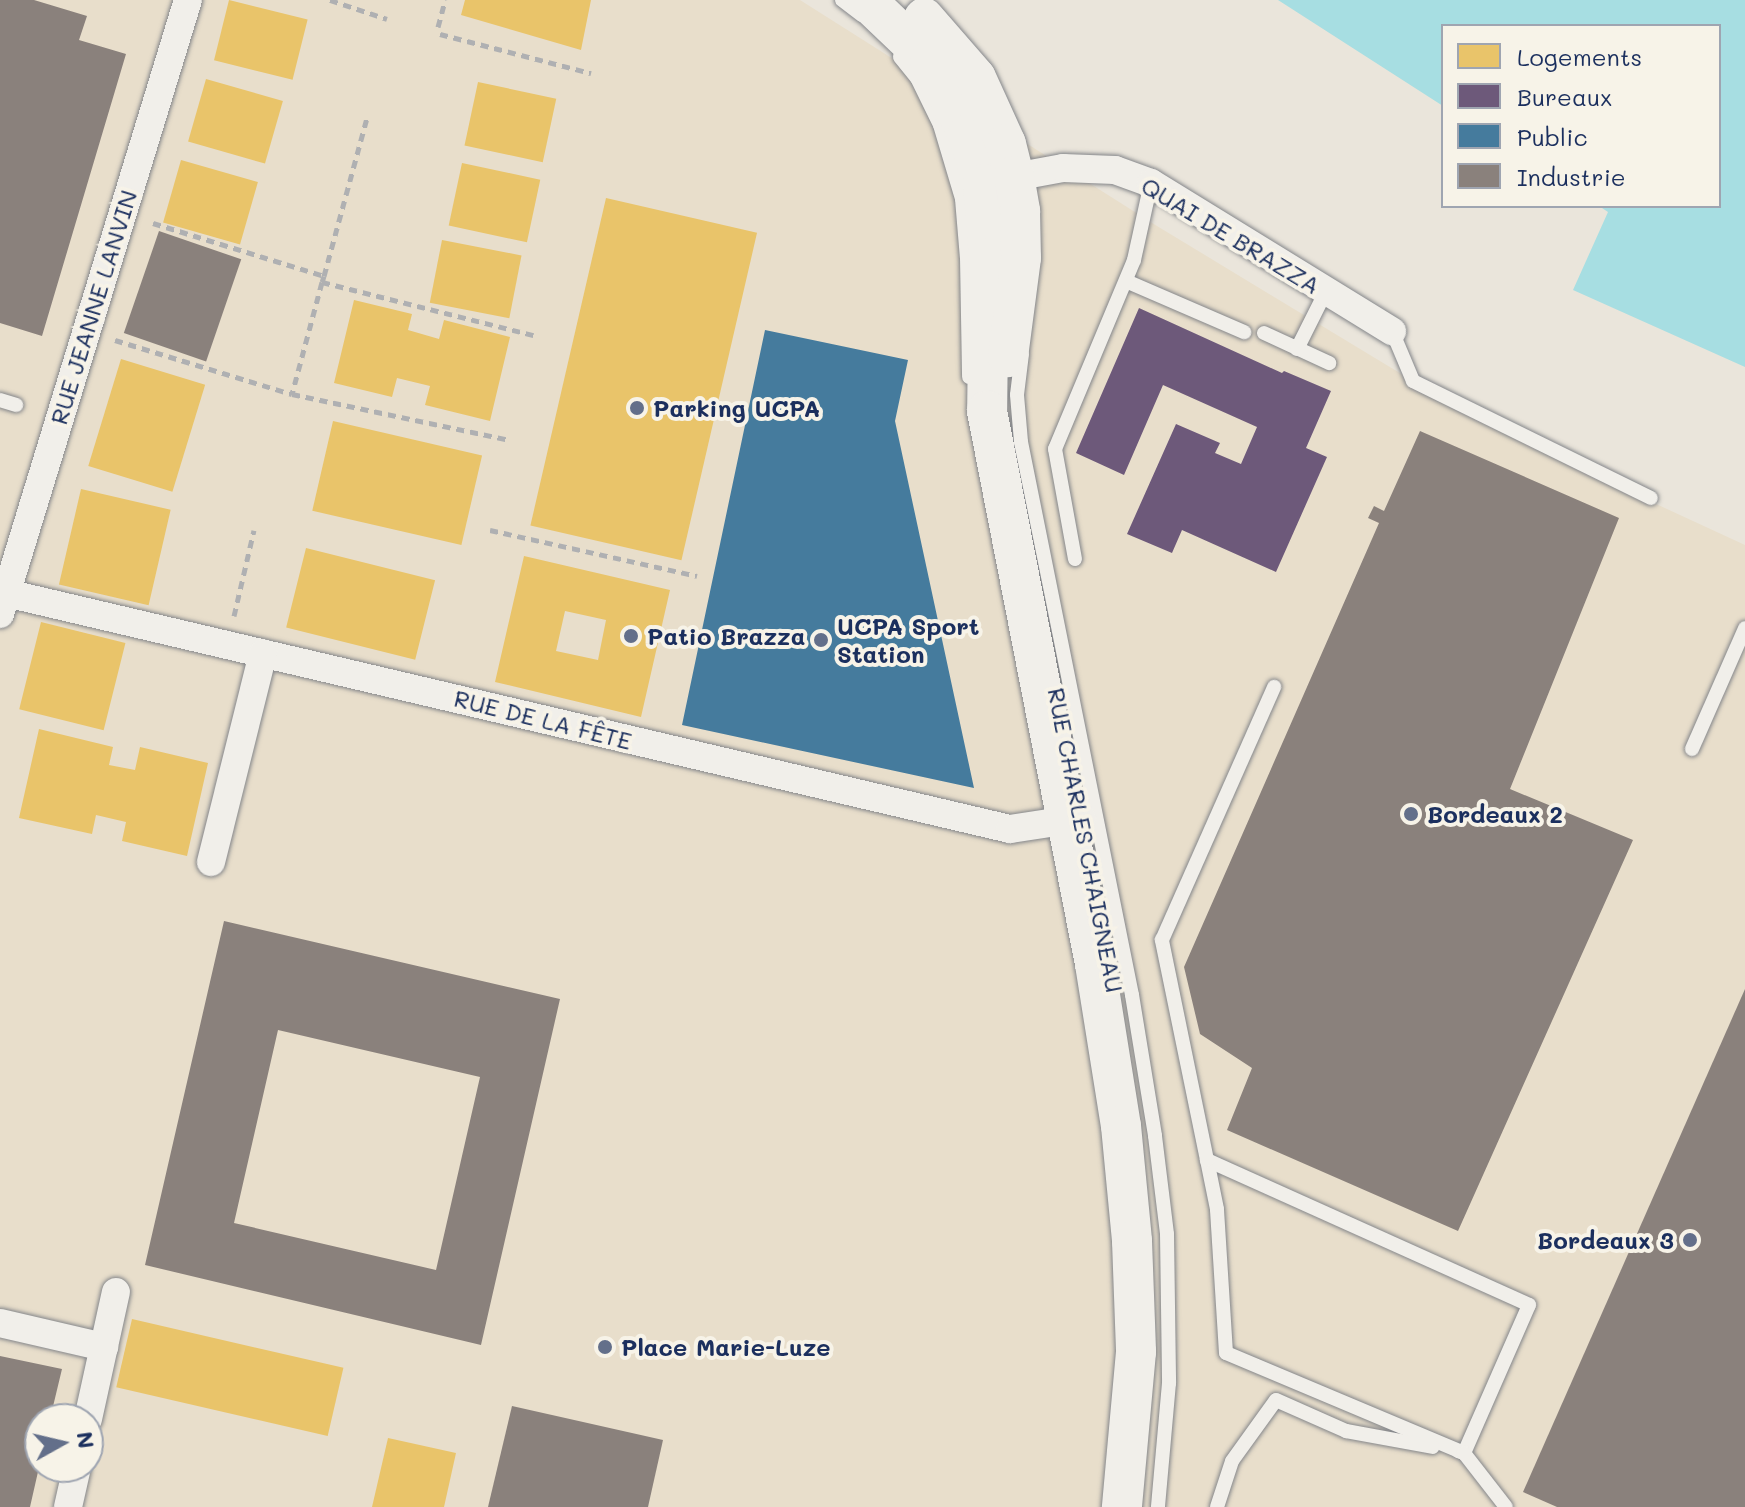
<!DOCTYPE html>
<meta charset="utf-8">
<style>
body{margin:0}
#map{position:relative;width:1745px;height:1507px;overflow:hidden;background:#eae5db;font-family:Mali,sans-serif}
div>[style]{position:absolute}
.built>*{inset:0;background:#e8decb}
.water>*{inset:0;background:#a7dee2}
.homes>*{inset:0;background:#e9c46a;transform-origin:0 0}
.offices>*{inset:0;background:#6d597a}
.public>*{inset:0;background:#457b9d}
.industry>*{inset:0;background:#8a817c;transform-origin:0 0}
.path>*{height:5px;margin-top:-2.5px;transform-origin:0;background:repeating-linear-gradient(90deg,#afb0b2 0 8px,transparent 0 14px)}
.roads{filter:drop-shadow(0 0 2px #84868a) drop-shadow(0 0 2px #84868a)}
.lane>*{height:14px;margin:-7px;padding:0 7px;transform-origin:7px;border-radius:7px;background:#f1efea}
.street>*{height:28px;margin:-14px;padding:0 14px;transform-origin:14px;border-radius:14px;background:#f1efea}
.secondary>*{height:40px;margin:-20px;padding:0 20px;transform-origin:20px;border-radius:20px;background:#f1efea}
.dots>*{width:22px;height:22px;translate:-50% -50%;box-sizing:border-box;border:4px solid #f7f3e8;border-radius:50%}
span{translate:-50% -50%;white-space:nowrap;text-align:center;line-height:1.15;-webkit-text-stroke:8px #f7f3e8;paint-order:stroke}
.street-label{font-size:24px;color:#1b2f5e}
.poi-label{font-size:24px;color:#1b2f5e;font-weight:700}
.left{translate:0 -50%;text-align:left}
.right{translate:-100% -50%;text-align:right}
.legend{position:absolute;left:1441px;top:24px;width:280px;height:184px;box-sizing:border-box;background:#f7f3e8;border:2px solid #9fa5b1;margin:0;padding:10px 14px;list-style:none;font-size:24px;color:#1b2f5e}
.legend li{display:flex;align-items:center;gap:16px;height:40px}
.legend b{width:40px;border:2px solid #9fa5b1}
.north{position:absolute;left:24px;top:1403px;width:80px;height:80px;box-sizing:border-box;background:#f7f3e8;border:2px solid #9fa5b1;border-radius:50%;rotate:82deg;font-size:22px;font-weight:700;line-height:32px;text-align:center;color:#1b2f5e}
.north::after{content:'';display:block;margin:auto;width:28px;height:36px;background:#636f8a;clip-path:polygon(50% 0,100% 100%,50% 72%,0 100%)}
</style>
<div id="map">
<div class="built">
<div style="clip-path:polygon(evenodd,0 0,800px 0,1157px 226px,1413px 381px,1654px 503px,1745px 545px,1745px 1507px,0 1507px,0 0,40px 1419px,88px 1419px,88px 1467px,40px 1467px,40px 1419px)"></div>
</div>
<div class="water">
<div style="clip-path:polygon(1278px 0,1745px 0,1745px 367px,1573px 290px,1608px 212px,1599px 206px,1719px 206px,1719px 26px,1443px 26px,1443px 106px)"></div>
</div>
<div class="homes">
<div style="left:229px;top:0;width:81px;height:62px;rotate:14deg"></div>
<div style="clip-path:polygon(465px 0,591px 0,581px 50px,461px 15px)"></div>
<div style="left:206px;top:79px;width:80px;height:65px;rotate:16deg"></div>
<div style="left:478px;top:82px;width:80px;height:65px;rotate:12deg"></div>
<div style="left:181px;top:160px;width:80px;height:65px;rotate:16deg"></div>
<div style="left:462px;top:163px;width:80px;height:64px;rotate:12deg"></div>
<div style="left:606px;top:198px;width:155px;height:336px;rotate:13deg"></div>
<div style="left:442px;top:240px;width:81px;height:64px;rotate:11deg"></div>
<div style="clip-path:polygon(354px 300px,412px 314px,408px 330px,439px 339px,444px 320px,510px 337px,490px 421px,425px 405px,430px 386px,397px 378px,392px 397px,334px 383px)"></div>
<div style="left:121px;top:359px;width:88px;height:112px;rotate:17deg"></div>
<div style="left:333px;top:421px;width:153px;height:92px;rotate:13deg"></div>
<div style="left:81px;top:489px;width:92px;height:98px;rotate:13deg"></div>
<div style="left:306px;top:548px;width:133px;height:82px;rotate:14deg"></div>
<div style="clip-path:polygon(evenodd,524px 556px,670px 590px,641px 717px,495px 682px,524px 556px,565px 611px,606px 620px,598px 660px,556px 651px,565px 611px)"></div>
<div style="left:41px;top:622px;width:87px;height:90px;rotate:14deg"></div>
<div style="clip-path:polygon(39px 729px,113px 747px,109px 765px,135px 770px,140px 747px,208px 763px,187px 856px,122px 841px,126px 822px,96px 815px,92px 834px,19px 818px)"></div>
<div style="left:132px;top:1319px;width:217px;height:70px;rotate:13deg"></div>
<div style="clip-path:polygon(388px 1438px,456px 1453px,444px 1507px,372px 1507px)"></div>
</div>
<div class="offices">
<div style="clip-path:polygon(1139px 308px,1282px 373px,1284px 371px,1331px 391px,1306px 448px,1327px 457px,1276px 572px,1182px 530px,1172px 553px,1127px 534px,1176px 424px,1220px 443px,1215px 453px,1241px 464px,1257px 427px,1163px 385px,1124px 475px,1076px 453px)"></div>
</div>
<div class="public">
<div style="clip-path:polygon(765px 330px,908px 360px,895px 421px,974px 788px,682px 725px)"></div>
</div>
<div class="industry">
<div style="clip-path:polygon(0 0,34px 0,87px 16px,79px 40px,126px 54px,42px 336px,0 323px)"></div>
<div style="left:159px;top:231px;width:87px;height:108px;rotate:19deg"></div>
<div style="clip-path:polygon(1420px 431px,1619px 518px,1510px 789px,1633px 840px,1458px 1231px,1227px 1130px,1252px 1068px,1200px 1034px,1184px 967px,1379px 523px,1368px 518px,1374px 506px,1384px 511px)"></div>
<div style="clip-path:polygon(evenodd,224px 921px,560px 999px,481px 1345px,145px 1265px,224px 921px,278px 1030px,480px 1077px,436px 1270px,234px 1223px,278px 1030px)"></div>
<div style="clip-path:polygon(1745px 989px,1745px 1507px,1557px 1507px,1523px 1492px)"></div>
<div style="clip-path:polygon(0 1356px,62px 1369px,50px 1419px,40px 1419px,40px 1463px,30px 1507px,0 1507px)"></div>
<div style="clip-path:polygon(512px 1406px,663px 1440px,648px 1507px,488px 1507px)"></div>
</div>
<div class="path">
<div style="left:330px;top:0;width:60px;rotate:18.4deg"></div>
<div style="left:438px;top:27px;width:28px;rotate:-75deg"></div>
<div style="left:440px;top:34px;width:156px;rotate:14.5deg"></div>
<div style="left:153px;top:223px;width:179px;rotate:17.2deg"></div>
<div style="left:324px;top:276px;width:6px;rotate:108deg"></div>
<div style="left:322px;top:282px;width:218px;rotate:14.1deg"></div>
<div style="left:324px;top:276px;width:164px;rotate:-74.8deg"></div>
<div style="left:322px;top:282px;width:116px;rotate:105deg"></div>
<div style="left:292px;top:394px;width:223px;rotate:11.9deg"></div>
<div style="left:115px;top:340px;width:185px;rotate:17deg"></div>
<div style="left:490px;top:530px;width:212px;rotate:12.5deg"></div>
<div style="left:234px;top:616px;width:88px;rotate:-76.9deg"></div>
</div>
<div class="roads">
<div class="lane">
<div style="left:842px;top:0;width:25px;rotate:37deg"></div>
<div style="left:900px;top:57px;width:27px;rotate:51deg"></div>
<div style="left:917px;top:78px;width:52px;rotate:63.9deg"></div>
<div style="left:940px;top:125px;width:77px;rotate:73.4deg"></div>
<div style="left:962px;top:199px;width:59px;rotate:85.2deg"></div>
<div style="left:967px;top:258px;width:119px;rotate:89deg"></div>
<div style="left:1126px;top:281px;width:129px;rotate:23.4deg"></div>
<div style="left:1392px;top:331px;width:54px;rotate:67.2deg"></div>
<div style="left:1413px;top:381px;width:265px;rotate:26.2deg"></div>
<div style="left:1264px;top:333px;width:72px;rotate:24.8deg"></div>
<div style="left:1297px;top:349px;width:65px;rotate:-63.4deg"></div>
<div style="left:1022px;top:354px;width:41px;rotate:97deg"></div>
<div style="left:1017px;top:395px;width:47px;rotate:85.1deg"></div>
<div style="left:1021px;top:442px;width:564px;rotate:78.65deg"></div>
<div style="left:1132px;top:995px;width:143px;rotate:80.7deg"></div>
<div style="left:1155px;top:1136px;width:99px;rotate:83deg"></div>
<div style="left:1167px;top:1234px;width:149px;rotate:89.2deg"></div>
<div style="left:1169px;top:1383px;width:124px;rotate:95.1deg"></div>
<div style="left:0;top:400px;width:17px;rotate:17deg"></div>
<div style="left:1075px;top:559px;width:112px;rotate:-100.3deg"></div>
<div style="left:1055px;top:449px;width:205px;rotate:-67.3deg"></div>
<div style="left:1134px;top:260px;width:79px;rotate:-77.6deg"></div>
<div style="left:1692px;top:749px;width:132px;rotate:-66.3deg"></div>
<div style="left:1207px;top:1160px;width:353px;rotate:24.2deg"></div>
<div style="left:1529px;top:1305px;width:162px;rotate:113.7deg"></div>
<div style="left:1464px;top:1453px;width:258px;rotate:-157.2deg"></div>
<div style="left:1226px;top:1353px;width:144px;rotate:-93.6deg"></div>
<div style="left:1217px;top:1209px;width:50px;rotate:-101.5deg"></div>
<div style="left:1207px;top:1160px;width:225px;rotate:-101.6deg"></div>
<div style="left:1162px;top:940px;width:277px;rotate:-66.1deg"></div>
<div style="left:1458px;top:1451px;width:6px;rotate:18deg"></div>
<div style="left:1464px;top:1453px;width:68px;rotate:52.1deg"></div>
<div style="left:1217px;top:1507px;width:48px;rotate:-71.9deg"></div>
<div style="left:1232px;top:1461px;width:75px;rotate:-54.2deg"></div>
<div style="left:1276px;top:1400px;width:77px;rotate:23.9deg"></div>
<div style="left:1346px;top:1431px;width:88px;rotate:10.4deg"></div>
</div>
<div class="street">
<div style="left:998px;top:180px;width:66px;rotate:-10.5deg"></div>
<div style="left:1063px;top:168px;width:52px;rotate:2.2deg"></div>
<div style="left:1115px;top:170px;width:38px;rotate:20deg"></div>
<div style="left:1151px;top:183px;width:283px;rotate:31.6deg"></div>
<div style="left:6px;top:593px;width:1031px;rotate:13.23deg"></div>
<div style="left:1010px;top:829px;width:73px;rotate:-8.7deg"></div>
<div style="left:0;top:614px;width:642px;rotate:-72.98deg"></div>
<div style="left:211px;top:862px;width:215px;rotate:-76deg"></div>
<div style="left:0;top:1323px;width:107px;rotate:13deg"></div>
<div style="left:88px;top:1419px;width:130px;rotate:-77.6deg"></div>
<div style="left:68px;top:1507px;width:41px;rotate:-77.3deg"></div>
</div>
<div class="secondary">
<div style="left:866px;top:0;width:88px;rotate:43.6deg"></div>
<div style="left:930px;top:61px;width:82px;rotate:62.5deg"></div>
<div style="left:968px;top:134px;width:52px;rotate:73.3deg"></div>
<div style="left:983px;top:184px;width:74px;rotate:85.4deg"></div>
<div style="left:989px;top:258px;width:153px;rotate:90.7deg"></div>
<div style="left:987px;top:411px;width:563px;rotate:78.95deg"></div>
<div style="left:1095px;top:964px;width:164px;rotate:80.9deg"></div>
<div style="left:1121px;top:1126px;width:116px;rotate:84.5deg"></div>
<div style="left:1132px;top:1241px;width:111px;rotate:87.9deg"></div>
<div style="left:1136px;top:1352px;width:156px;rotate:95.2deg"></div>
<div style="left:924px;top:18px;width:79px;rotate:49.1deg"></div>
<div style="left:976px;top:78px;width:72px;rotate:65.6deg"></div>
<div style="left:1006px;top:144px;width:33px;rotate:76deg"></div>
<div style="left:1014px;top:176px;width:36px;rotate:80deg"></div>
<div style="left:1020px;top:211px;width:47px;rotate:88.8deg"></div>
<div style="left:1021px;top:258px;width:100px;rotate:97.5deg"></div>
</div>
</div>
<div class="dots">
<div style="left:637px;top:408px;background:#636f8a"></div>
<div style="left:631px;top:636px;background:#636f8a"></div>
<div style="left:821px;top:640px;background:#636f8a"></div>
<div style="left:1411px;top:814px;background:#636f8a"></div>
<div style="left:1690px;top:1240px;background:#636f8a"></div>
<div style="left:605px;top:1347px;background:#636f8a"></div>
</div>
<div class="street-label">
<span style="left:1231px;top:235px;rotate:31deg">QUAI DE BRAZZA</span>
<span style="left:93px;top:307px;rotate:-73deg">RUE JEANNE LANVIN</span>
<span style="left:543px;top:719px;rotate:14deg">RUE DE LA FÊTE</span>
<span style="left:1086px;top:840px;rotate:79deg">RUE CHARLES CHAIGNEAU</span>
</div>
<div class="poi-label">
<span class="left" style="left:653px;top:408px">Parking UCPA</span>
<span class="left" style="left:837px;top:640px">UCPA Sport<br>Station</span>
<span class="left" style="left:647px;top:636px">Patio Brazza</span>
<span class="left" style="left:1427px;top:814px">Bordeaux 2</span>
<span class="right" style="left:1674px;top:1240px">Bordeaux 3</span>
<span class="left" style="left:621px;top:1347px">Place Marie-Luze</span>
</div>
<ul class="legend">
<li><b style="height:22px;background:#e9c46a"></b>Logements</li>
<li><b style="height:22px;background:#6d597a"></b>Bureaux</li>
<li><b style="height:22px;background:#457b9d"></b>Public</li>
<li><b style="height:22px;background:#8a817c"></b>Industrie</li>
</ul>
<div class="north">N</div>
</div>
